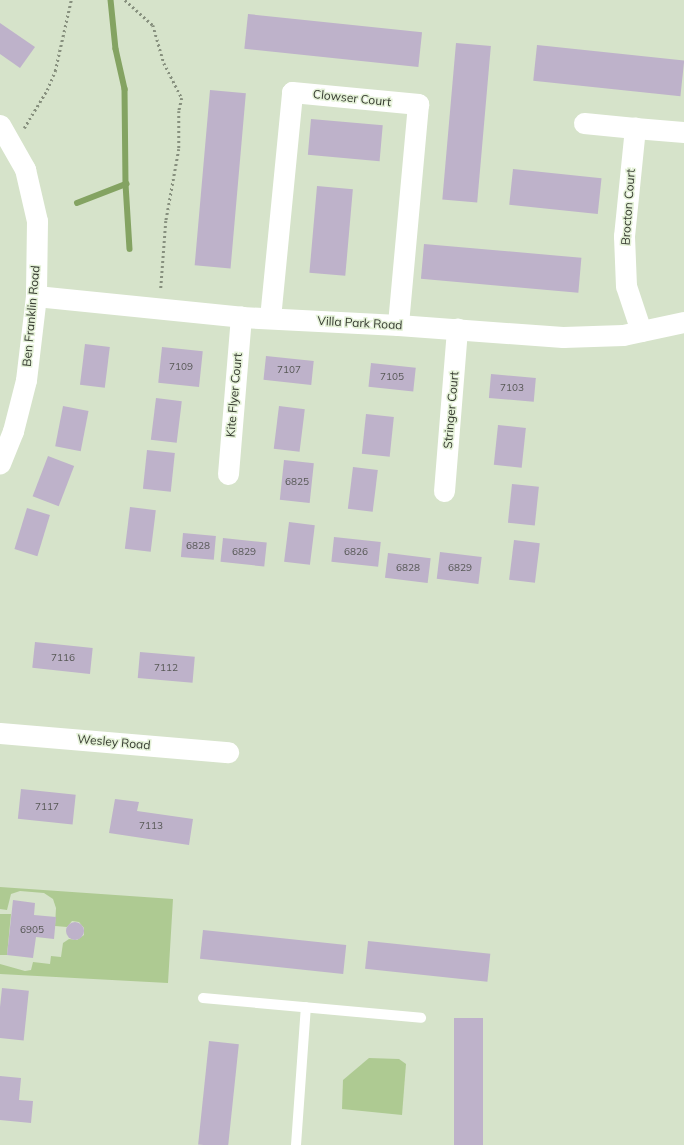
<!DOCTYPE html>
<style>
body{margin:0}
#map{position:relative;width:684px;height:1145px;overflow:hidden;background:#d6e3ca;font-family:Mulish,sans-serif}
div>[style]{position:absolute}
.green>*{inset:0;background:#aeca92}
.stream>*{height:5.5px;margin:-2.75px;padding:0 2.75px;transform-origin:2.75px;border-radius:2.75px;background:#84a362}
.building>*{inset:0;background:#beb2ca;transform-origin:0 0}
.round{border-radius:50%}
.path>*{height:2.5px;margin-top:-1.25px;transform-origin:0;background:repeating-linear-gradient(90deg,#87907e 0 2px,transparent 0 5px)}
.lane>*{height:10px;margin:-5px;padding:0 5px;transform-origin:5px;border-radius:5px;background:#fff}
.street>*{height:21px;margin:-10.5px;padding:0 10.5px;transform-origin:10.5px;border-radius:10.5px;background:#fff}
span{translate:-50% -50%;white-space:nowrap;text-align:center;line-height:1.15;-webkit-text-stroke:3px #e4f1d7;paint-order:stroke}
.number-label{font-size:10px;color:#575856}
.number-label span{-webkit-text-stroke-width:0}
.street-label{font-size:12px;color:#353a30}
</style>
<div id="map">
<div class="green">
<div style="clip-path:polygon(0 887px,173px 899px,168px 983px,0 974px,0 964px,25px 971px,31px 970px,33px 962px,50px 964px,51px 956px,61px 957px,63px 943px,69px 939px,77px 940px,84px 935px,84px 928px,79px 922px,72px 921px,67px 927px,55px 926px,56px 908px,53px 899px,44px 893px,20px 891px,11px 894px,7px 910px,0 909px)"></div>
<div style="clip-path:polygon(0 914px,11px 914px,7px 955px,0 955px)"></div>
<div style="clip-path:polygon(369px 1058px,399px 1059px,406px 1064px,402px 1115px,342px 1109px,343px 1080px)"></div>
</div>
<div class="stream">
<div style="left:111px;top:0;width:49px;rotate:84.2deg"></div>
<div style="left:116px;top:49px;width:41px;rotate:77.3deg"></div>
<div style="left:125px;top:89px;width:95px;rotate:89.4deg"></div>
<div style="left:126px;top:184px;width:65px;rotate:86.5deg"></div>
<div style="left:77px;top:203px;width:53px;rotate:-21.2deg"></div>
</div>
<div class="building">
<div style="left:248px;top:14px;width:175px;height:35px;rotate:6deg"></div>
<div style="clip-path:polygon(0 23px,35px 47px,20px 68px,0 54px)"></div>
<div style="left:456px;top:43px;width:35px;height:157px;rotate:5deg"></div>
<div style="left:537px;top:45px;width:148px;height:36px;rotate:6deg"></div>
<div style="left:210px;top:90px;width:36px;height:176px;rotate:5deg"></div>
<div style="left:311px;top:119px;width:72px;height:36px;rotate:5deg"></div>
<div style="left:513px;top:169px;width:89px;height:36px;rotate:6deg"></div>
<div style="left:317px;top:186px;width:36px;height:87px;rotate:5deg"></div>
<div style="left:424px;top:244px;width:158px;height:35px;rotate:5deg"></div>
<div style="left:85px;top:344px;width:25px;height:41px;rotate:7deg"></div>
<div style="left:162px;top:347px;width:41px;height:36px;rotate:6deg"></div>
<div style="left:266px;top:356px;width:48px;height:24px;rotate:6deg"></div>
<div style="left:371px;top:363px;width:45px;height:24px;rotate:6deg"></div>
<div style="left:491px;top:374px;width:45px;height:24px;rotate:5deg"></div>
<div style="left:156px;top:398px;width:26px;height:42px;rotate:7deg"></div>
<div style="left:63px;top:406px;width:26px;height:41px;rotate:11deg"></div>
<div style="left:279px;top:406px;width:26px;height:43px;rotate:7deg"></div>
<div style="left:366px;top:414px;width:28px;height:40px;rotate:6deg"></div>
<div style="left:498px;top:425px;width:28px;height:40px;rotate:6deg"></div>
<div style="left:147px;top:450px;width:28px;height:39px;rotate:6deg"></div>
<div style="left:48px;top:456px;width:28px;height:43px;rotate:21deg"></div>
<div style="left:284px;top:460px;width:30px;height:40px;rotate:6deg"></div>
<div style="left:353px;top:467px;width:25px;height:42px;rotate:7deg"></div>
<div style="left:512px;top:484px;width:27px;height:39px;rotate:6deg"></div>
<div style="left:130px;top:507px;width:26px;height:42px;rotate:7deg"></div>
<div style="left:27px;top:508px;width:24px;height:43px;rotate:17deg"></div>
<div style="left:289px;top:522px;width:26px;height:40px;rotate:7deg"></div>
<div style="left:183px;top:533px;width:33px;height:24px;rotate:5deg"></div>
<div style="left:334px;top:537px;width:47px;height:25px;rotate:6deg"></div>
<div style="left:223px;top:538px;width:44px;height:24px;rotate:6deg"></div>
<div style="left:514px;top:540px;width:26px;height:40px;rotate:7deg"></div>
<div style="left:440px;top:552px;width:42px;height:27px;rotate:7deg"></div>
<div style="left:388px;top:553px;width:43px;height:25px;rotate:7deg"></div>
<div style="left:35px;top:642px;width:58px;height:26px;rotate:6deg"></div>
<div style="left:140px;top:652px;width:55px;height:26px;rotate:5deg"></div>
<div style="left:21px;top:789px;width:55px;height:30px;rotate:6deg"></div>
<div style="clip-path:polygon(115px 799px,139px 802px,137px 811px,193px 819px,189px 845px,109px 833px)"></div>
<div style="clip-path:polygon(13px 900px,35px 903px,34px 915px,56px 917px,54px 939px,36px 937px,33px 958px,7px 955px)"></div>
<div class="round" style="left:66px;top:922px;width:18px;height:18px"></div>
<div style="left:203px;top:930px;width:144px;height:29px;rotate:6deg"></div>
<div style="left:368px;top:941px;width:123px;height:28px;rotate:6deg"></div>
<div style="left:2px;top:988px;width:27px;height:50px;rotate:6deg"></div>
<div style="left:454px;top:1018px;width:29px;height:127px"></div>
<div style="left:209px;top:1041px;width:30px;height:104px;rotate:6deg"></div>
<div style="clip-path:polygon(0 1076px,21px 1078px,19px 1100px,33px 1101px,31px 1123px,0 1120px)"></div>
</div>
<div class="path">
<div style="left:125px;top:0;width:38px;rotate:42deg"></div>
<div style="left:153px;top:25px;width:40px;rotate:74deg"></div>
<div style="left:164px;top:63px;width:39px;rotate:63deg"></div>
<div style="left:182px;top:98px;width:13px;rotate:103deg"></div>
<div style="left:179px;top:111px;width:38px;rotate:90deg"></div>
<div style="left:179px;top:149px;width:73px;rotate:100.2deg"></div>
<div style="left:166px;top:221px;width:67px;rotate:94.3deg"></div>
<div style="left:24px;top:128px;width:44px;rotate:-58.8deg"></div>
<div style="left:47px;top:90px;width:21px;rotate:-67deg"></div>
<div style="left:55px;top:71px;width:73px;rotate:-77.3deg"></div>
</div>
<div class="lane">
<div style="left:203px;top:998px;width:219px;rotate:5.2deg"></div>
<div style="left:296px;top:1145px;width:138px;rotate:-85.9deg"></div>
</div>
<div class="street">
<div style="left:584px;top:123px;width:51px;rotate:5.6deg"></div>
<div style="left:0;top:125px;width:51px;rotate:60.4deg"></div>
<div style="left:25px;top:169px;width:53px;rotate:77deg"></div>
<div style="left:37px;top:221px;width:75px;rotate:90.8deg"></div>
<div style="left:36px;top:296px;width:85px;rotate:96.8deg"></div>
<div style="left:26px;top:380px;width:53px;rotate:104.3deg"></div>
<div style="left:13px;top:431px;width:35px;rotate:112deg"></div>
<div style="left:36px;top:296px;width:206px;rotate:5.8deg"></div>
<div style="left:241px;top:317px;width:157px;rotate:2.9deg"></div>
<div style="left:398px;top:325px;width:165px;rotate:4.2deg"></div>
<div style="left:563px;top:337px;width:60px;rotate:-1.9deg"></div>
<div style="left:623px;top:335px;width:62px;rotate:-12deg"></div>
<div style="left:270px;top:318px;width:227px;rotate:-84.4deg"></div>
<div style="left:292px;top:92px;width:127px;rotate:5.4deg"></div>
<div style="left:418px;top:104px;width:222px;rotate:95.2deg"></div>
<div style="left:641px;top:331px;width:47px;rotate:-108.4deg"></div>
<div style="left:626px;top:286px;width:50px;rotate:-92.3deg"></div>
<div style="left:624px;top:236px;width:109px;rotate:-84.2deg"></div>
<div style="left:635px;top:128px;width:49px;rotate:4.7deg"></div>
<div style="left:228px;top:474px;width:158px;rotate:-85.3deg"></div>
<div style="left:444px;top:491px;width:163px;rotate:-85.4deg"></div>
<div style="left:0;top:733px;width:229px;rotate:4.8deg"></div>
</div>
<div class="number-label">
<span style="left:181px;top:367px">7109</span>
<span style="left:289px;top:370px">7107</span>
<span style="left:392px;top:377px">7105</span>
<span style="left:512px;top:388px">7103</span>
<span style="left:297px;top:482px">6825</span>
<span style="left:198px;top:546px">6828</span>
<span style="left:244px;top:552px">6829</span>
<span style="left:356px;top:552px">6826</span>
<span style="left:408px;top:568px">6828</span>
<span style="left:460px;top:568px">6829</span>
<span style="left:63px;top:658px">7116</span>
<span style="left:166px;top:668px">7112</span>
<span style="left:47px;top:807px">7117</span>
<span style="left:151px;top:826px">7113</span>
<span style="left:32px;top:930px">6905</span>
</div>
<div class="street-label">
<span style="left:352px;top:98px;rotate:6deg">Clowser Court</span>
<span style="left:628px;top:207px;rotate:-86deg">Brocton Court</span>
<span style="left:31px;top:316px;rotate:-85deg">Ben Franklin Road</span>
<span style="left:360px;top:323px;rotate:3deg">Villa Park Road</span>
<span style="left:234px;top:395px;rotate:-85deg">Kite Flyer Court</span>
<span style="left:451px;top:410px;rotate:-85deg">Stringer Court</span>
<span style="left:114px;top:742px;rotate:5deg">Wesley Road</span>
</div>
</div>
